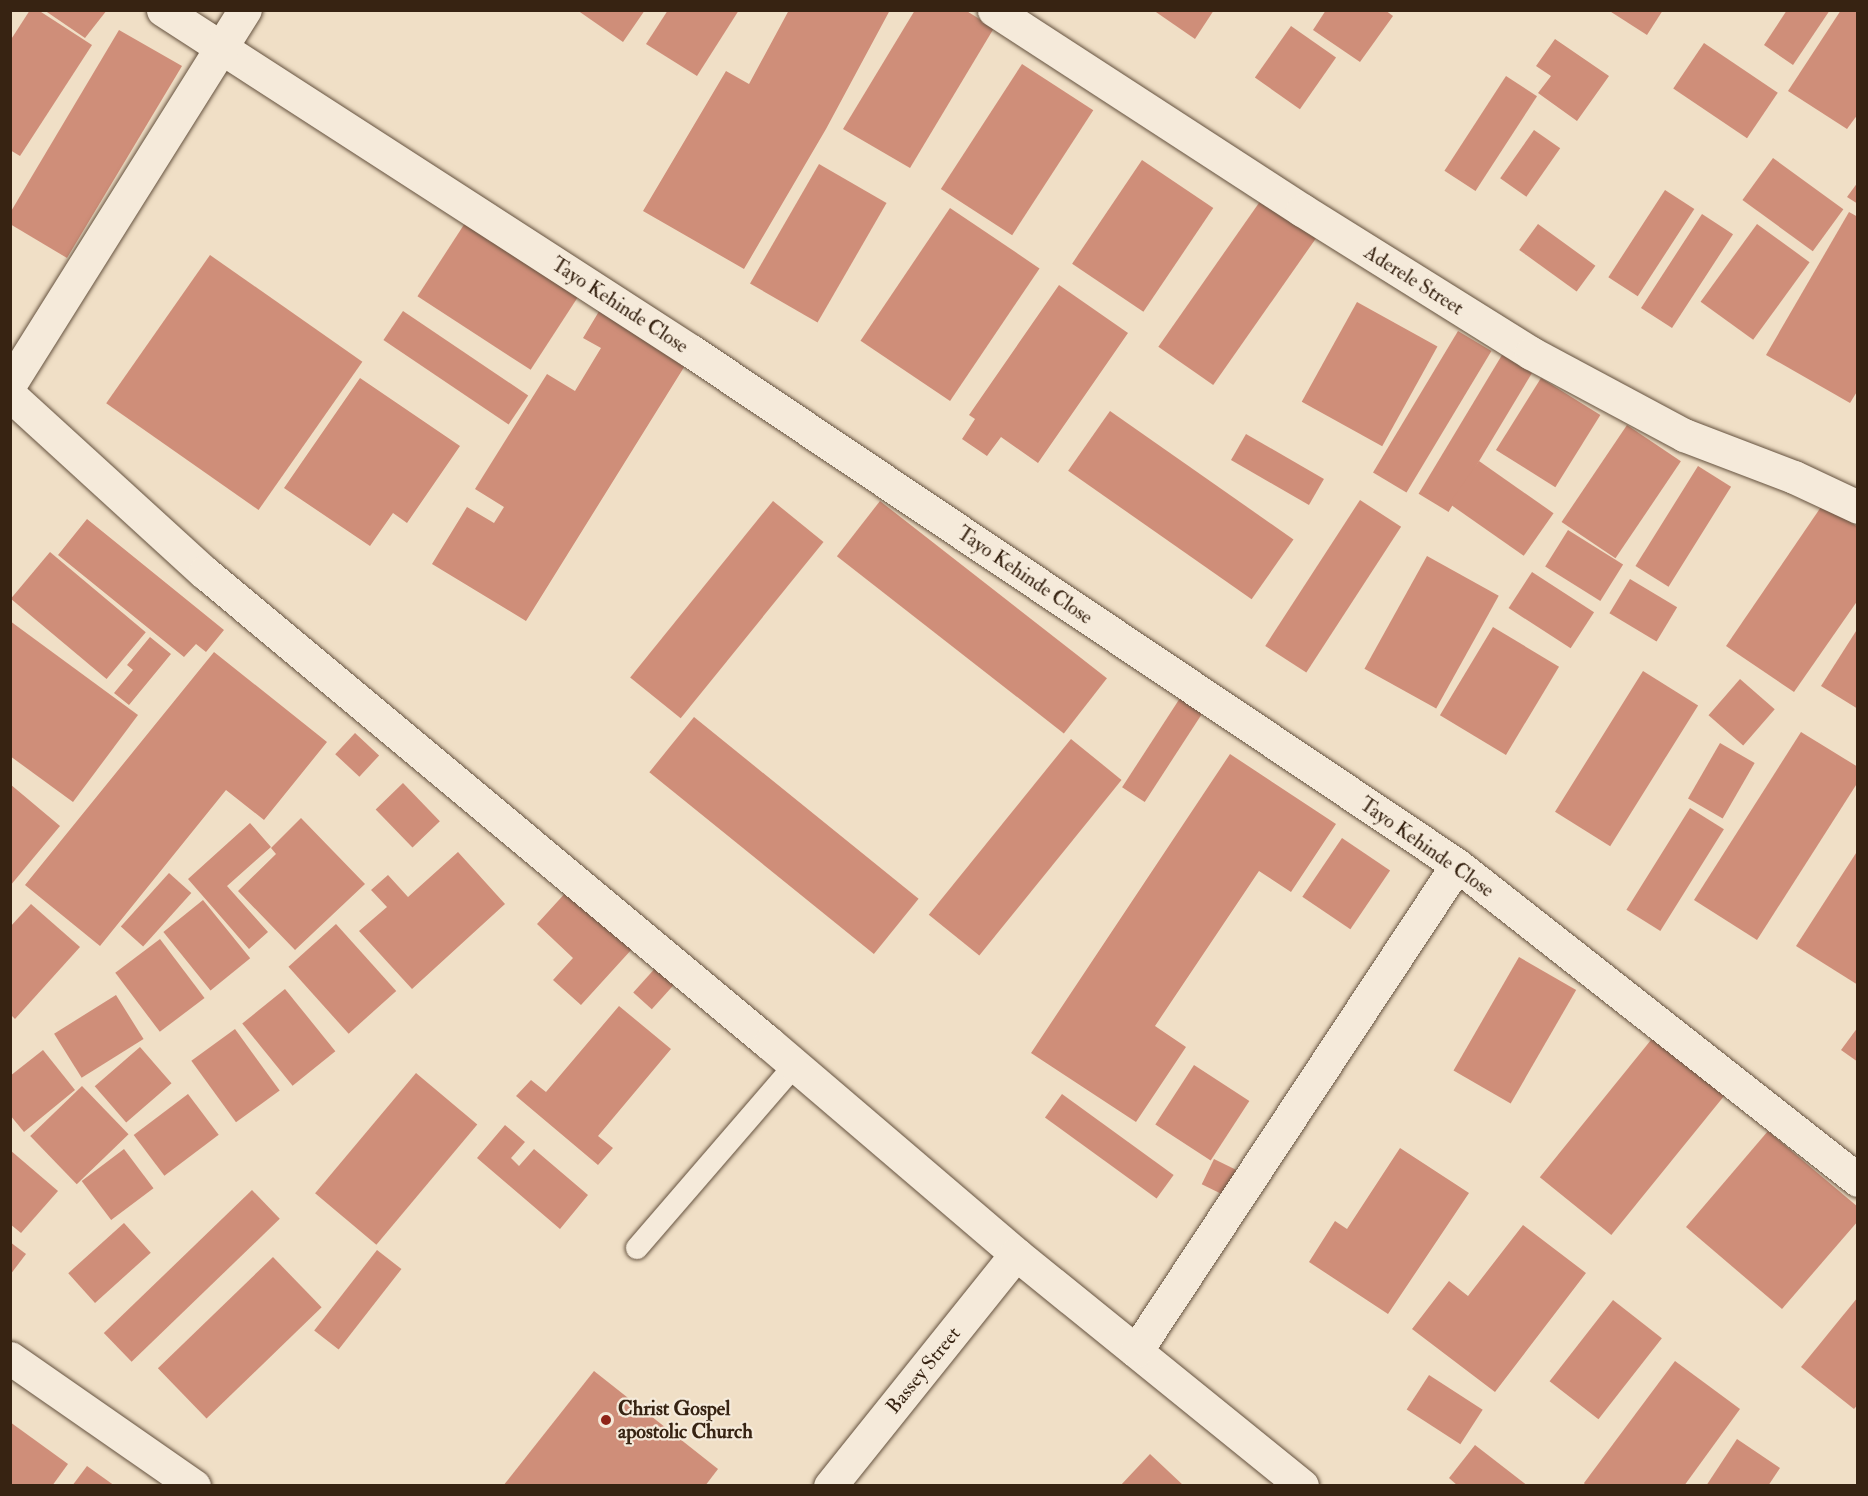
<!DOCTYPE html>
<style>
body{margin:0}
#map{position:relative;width:1868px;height:1496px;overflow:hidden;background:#f0dfc6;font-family:"IM FELL Double Pica",serif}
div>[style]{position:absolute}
.building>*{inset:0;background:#cf8e79;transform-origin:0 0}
.roads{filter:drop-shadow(0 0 2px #65523f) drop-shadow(0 0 2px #65523f)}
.lane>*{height:22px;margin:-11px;padding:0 11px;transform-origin:11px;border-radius:11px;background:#f5eada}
.street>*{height:33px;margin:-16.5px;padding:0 16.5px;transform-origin:16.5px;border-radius:16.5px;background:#f5eada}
.dots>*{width:16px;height:16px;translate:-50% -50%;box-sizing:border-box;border:3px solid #f5eada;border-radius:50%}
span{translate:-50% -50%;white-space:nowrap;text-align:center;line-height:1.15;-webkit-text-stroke:4.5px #f5eada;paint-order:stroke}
.street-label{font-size:20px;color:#372312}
.poi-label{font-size:20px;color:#372312;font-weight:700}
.left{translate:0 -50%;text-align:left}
.frame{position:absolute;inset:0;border:12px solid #372312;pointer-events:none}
</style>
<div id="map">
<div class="building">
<div style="clip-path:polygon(30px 10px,38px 10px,92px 45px,20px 156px,10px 150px,10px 41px)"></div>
<div style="clip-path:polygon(44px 10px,107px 10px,85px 38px)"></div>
<div style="clip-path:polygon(577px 10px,645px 10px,623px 42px)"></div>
<div style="clip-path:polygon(668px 10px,739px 10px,697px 76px,646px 44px)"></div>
<div style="clip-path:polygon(789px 10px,890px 10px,826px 129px,744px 269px,643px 211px,726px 71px,749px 84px)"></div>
<div style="clip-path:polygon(915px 10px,965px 10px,994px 28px,910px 168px,843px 129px)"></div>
<div style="clip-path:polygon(1153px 10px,1214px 10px,1195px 39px)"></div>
<div style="clip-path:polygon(1326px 10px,1385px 10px,1393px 16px,1360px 62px,1313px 30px)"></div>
<div style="clip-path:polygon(1608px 10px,1663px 10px,1647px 35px)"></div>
<div style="clip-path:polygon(1787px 10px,1830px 10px,1793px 65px,1764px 45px)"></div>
<div style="clip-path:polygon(1841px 10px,1858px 10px,1858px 114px,1847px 129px,1788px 91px)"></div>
<div style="left:1291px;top:26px;width:55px;height:63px;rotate:35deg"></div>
<div style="clip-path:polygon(119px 30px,182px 66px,67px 258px,10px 224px,10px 213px)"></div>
<div style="clip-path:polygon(1555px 39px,1609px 76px,1577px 121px,1538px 93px,1551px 76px,1536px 66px)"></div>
<div style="left:1704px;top:43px;width:89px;height:55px;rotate:34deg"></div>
<div style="left:1022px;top:64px;width:85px;height:149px;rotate:33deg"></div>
<div style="left:1506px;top:76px;width:37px;height:113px;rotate:33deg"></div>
<div style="left:1534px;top:130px;width:32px;height:59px;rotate:35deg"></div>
<div style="left:1773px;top:158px;width:87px;height:52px;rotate:36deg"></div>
<div style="left:1142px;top:160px;width:86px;height:125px;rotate:34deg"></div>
<div style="left:819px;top:164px;width:78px;height:138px;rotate:30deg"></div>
<div style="clip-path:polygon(1858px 182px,1858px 204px,1847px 197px)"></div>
<div style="left:1665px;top:190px;width:35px;height:104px;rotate:33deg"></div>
<div style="left:1261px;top:200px;width:67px;height:179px;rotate:35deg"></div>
<div style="left:950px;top:208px;width:108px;height:160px;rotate:34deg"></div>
<div style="clip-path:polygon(1849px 212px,1858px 217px,1858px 390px,1850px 403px,1766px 355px)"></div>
<div style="left:1702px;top:214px;width:37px;height:112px;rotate:33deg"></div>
<div style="left:467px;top:220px;width:135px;height:91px;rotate:33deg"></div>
<div style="left:1538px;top:224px;width:71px;height:32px;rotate:36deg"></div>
<div style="left:1757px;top:224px;width:65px;height:96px;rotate:36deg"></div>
<div style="left:210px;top:255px;width:186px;height:181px;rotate:35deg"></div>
<div style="clip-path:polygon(1059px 285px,1128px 333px,1038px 463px,1001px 437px,987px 456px,962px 439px,975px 419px,969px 415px)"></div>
<div style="left:1357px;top:302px;width:92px;height:114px;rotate:29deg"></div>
<div style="clip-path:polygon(604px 303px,691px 356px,526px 621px,432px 564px,467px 507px,494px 523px,504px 507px,475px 489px,547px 374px,575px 391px,601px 348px,583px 338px)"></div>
<div style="left:403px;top:311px;width:151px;height:35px;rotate:34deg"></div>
<div style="left:1458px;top:331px;width:39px;height:165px;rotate:31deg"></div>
<div style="left:1502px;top:355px;width:35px;height:162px;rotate:31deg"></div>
<div style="clip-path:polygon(360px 378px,460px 446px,407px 523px,393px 513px,370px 546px,284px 488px)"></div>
<div style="left:1541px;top:378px;width:70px;height:85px;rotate:32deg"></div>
<div style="left:1110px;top:411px;width:224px;height:73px;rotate:35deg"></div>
<div style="left:1627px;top:425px;width:65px;height:117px;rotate:34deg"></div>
<div style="left:1246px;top:434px;width:90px;height:30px;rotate:30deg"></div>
<div style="left:1479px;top:461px;width:91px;height:52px;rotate:35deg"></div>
<div style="left:1698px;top:466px;width:39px;height:118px;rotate:32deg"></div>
<div style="left:1360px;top:500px;width:49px;height:174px;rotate:33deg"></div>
<div style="left:773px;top:501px;width:65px;height:227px;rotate:39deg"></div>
<div style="left:880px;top:501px;width:288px;height:70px;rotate:38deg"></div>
<div style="clip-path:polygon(1823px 504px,1858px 527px,1858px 600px,1794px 692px,1726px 646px)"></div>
<div style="clip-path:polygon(87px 519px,224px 630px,206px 652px,196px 644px,184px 657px,58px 555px)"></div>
<div style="left:1568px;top:530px;width:65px;height:43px;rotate:32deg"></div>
<div style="left:50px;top:552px;width:125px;height:61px;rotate:40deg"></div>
<div style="left:1427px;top:556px;width:82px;height:129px;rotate:29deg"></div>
<div style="left:1532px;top:572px;width:74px;height:43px;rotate:33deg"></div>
<div style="left:1630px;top:579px;width:55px;height:40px;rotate:31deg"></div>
<div style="clip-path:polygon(10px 621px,138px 715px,73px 802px,10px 756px)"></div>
<div style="left:1493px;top:627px;width:77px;height:103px;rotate:31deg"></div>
<div style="clip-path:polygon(1858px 628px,1858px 709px,1821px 686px)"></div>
<div style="clip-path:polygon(150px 637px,171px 654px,129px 705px,114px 693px,133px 670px,127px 665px)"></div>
<div style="clip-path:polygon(214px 652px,327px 742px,264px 820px,226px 790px,100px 946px,25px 885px)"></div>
<div style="left:1643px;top:671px;width:65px;height:166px;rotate:32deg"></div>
<div style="left:1740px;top:679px;width:46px;height:48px;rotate:41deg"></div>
<div style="left:1182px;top:695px;width:27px;height:110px;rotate:33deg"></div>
<div style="left:694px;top:717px;width:289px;height:71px;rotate:39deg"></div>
<div style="clip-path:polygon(1801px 732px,1858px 767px,1858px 782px,1757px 940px,1694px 900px)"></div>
<div style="left:355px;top:733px;width:33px;height:29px;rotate:43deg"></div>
<div style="left:1071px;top:739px;width:65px;height:226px;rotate:39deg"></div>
<div style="left:1720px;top:743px;width:40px;height:64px;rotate:30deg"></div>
<div style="clip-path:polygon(1230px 754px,1336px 824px,1291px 892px,1259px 871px,1155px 1026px,1186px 1047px,1136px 1122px,1031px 1053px)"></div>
<div style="left:403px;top:783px;width:53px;height:38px;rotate:46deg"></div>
<div style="clip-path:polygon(10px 784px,60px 826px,10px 886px)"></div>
<div style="left:1690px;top:808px;width:40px;height:120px;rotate:32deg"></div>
<div style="clip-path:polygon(301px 818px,365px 884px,295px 950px,238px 891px,276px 854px,271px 848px)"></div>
<div style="clip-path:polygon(250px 823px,271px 847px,227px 886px,268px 932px,249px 949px,188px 879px)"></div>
<div style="left:1342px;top:838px;width:58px;height:71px;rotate:34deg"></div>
<div style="clip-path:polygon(1858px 850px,1858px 985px,1796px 946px)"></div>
<div style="clip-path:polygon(458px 852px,505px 904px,412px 989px,359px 931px,387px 907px,371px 890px,388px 875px,408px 897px)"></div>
<div style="left:169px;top:873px;width:30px;height:72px;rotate:42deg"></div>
<div style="clip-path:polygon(568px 890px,632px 949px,581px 1005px,553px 980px,573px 958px,537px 924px)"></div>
<div style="left:203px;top:900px;width:75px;height:51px;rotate:51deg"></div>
<div style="clip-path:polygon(31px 904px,80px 947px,15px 1019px,10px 1014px,10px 927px)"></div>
<div style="left:336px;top:924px;width:90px;height:64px;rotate:48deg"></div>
<div style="left:160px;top:939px;width:74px;height:56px;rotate:53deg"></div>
<div style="left:1519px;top:957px;width:66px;height:131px;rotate:30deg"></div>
<div style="left:658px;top:965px;width:25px;height:37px;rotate:42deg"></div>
<div style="left:285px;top:989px;width:80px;height:55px;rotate:51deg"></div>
<div style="left:116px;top:995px;width:52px;height:73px;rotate:58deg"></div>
<div style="clip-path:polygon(619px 1006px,671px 1049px,598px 1136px,613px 1148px,598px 1165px,516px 1096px,531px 1080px,546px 1092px)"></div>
<div style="clip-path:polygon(1858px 1027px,1858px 1062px,1841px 1050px)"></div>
<div style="left:235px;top:1029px;width:76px;height:54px;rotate:54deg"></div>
<div style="left:1655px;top:1035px;width:92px;height:183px;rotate:39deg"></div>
<div style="left:140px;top:1047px;width:48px;height:60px;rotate:49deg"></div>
<div style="clip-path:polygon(43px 1050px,75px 1090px,24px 1132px,10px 1115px,10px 1076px)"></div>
<div style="left:1194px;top:1065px;width:66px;height:71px;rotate:33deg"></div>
<div style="left:416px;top:1073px;width:80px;height:157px;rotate:40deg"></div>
<div style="left:82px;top:1086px;width:67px;height:72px;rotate:46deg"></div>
<div style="left:188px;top:1094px;width:51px;height:68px;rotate:53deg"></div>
<div style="left:1062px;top:1094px;width:138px;height:29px;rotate:36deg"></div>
<div style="clip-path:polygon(505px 1125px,525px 1142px,511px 1158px,519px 1166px,534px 1149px,588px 1195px,560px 1229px,477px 1158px)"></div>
<div style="clip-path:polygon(1768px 1131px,1858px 1207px,1858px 1221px,1782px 1309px,1686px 1227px)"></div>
<div style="clip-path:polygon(1400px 1148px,1469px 1193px,1388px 1314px,1309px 1262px,1335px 1221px,1347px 1229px)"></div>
<div style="left:124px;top:1149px;width:49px;height:53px;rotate:53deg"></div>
<div style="clip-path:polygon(10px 1150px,58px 1191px,21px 1233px,10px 1224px)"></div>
<div style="left:1214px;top:1159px;width:25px;height:28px;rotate:26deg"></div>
<div style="left:252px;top:1190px;width:40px;height:206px;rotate:46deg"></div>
<div style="left:124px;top:1223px;width:40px;height:75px;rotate:48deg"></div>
<div style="clip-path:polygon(1523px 1225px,1586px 1273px,1495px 1392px,1412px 1329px,1449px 1281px,1468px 1296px)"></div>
<div style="clip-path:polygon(10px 1242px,26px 1254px,10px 1275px)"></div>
<div style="left:377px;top:1250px;width:31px;height:102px;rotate:38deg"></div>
<div style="left:273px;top:1257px;width:70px;height:160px;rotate:46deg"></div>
<div style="clip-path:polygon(1858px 1297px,1858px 1404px,1854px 1409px,1801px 1367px)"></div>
<div style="left:1613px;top:1300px;width:62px;height:103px;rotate:38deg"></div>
<div style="clip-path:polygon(1675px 1361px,1740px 1409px,1684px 1486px,1586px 1486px,1584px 1483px)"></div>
<div style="clip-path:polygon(594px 1371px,718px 1469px,705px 1486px,503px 1486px)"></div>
<div style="left:1429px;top:1375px;width:64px;height:41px;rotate:33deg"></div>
<div style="clip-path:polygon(10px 1422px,68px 1464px,52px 1486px,10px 1486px)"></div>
<div style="clip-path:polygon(1737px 1439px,1780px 1468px,1768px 1486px,1706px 1486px)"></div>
<div style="clip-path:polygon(1475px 1445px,1528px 1486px,1458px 1486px,1449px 1478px)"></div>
<div style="clip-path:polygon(1150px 1454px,1184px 1486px,1120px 1486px)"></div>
<div style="clip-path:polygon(87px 1466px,115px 1486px,72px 1486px)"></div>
</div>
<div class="roads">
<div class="lane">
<div style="left:637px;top:1248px;width:242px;rotate:-49.2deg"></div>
</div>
<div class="street">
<div style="left:163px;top:10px;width:629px;rotate:32.86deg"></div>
<div style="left:691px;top:351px;width:922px;rotate:33.86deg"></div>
<div style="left:1457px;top:865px;width:510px;rotate:38.15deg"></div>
<div style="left:994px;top:10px;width:367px;rotate:33deg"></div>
<div style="left:1302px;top:210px;width:270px;rotate:32deg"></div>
<div style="left:1531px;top:353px;width:174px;rotate:28.2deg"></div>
<div style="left:1684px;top:435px;width:118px;rotate:20.9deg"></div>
<div style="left:1794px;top:477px;width:71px;rotate:25.1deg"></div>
<div style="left:10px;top:384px;width:442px;rotate:-57.9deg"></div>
<div style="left:10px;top:395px;width:263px;rotate:42.4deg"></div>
<div style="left:204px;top:572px;width:736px;rotate:39.82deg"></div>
<div style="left:769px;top:1043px;width:325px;rotate:40.5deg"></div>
<div style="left:1016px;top:1254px;width:368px;rotate:39deg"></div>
<div style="left:1136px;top:1351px;width:582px;rotate:-56.56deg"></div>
<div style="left:10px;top:1358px;width:224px;rotate:34.8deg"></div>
<div style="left:830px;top:1486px;width:297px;rotate:-51.3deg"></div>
</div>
</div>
<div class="dots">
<div style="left:606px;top:1420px;background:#8f2418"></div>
</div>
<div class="street-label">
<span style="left:1414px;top:280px;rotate:32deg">Aderele Street</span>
<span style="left:620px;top:305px;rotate:33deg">Tayo Kehinde Close</span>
<span style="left:1025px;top:575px;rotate:34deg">Tayo Kehinde Close</span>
<span style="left:1427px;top:847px;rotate:35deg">Tayo Kehinde Close</span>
<span style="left:923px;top:1370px;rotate:-51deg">Bassey Street</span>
</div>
<div class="poi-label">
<span class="left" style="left:618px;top:1420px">Christ Gospel<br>apostolic Church</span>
</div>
<div class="frame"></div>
</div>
